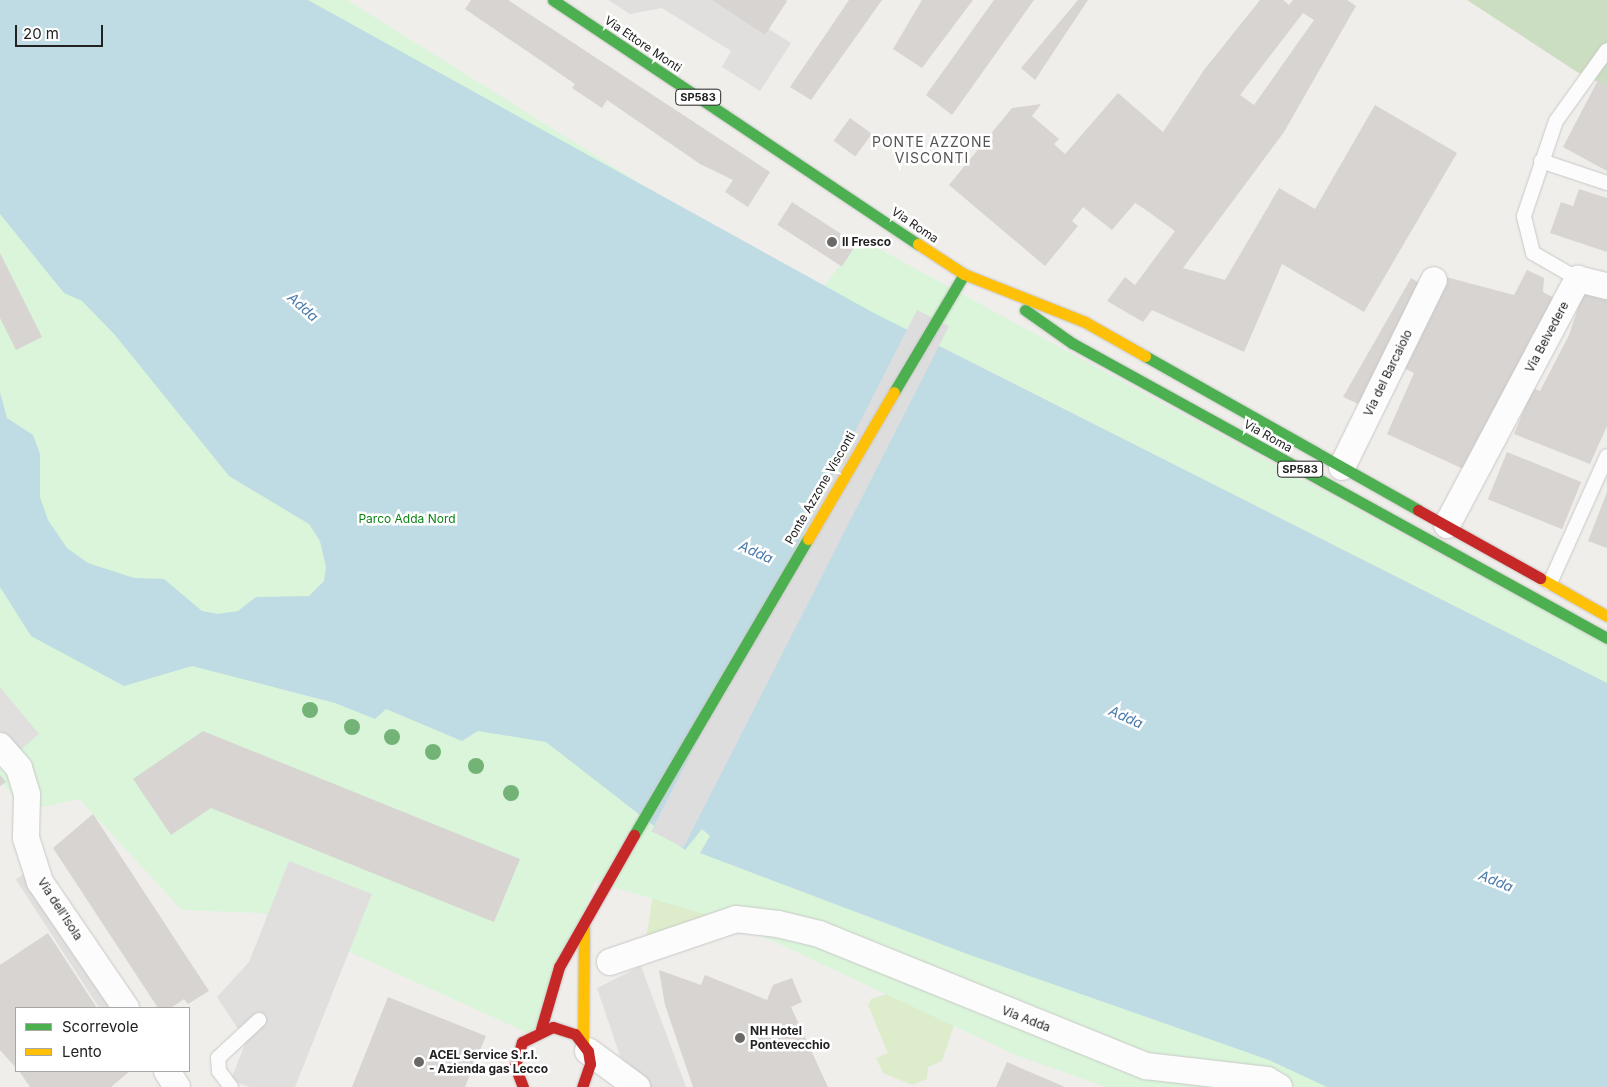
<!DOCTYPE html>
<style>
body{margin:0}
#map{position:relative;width:1607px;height:1087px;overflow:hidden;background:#f0eeeb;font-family:Inter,sans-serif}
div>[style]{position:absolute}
.grass>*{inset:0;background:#ddeccb}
.forest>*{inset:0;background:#cbdec1}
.park>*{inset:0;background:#daf5da}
.parking>*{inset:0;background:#e0dfde;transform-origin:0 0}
.water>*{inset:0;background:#bfdbe3}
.pier>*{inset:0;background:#dedddd;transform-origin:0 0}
.building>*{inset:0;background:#d7d4d2;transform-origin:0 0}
.roads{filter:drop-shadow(0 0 1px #c9c8c7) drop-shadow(0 0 1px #c9c8c7)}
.lane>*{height:14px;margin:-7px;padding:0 7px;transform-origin:7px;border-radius:7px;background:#fdfcfc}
.street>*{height:26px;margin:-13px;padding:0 13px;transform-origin:13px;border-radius:13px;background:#fdfcfc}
.fast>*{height:11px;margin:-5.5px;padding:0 5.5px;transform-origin:5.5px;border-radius:5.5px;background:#4caf50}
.slow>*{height:11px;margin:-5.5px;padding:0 5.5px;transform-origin:5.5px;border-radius:5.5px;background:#ffc107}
.jam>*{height:11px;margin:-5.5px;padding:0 5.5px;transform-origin:5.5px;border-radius:5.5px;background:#c62828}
.trees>*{width:16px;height:16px;margin:-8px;border-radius:50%;background:#73b476}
.dots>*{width:14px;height:14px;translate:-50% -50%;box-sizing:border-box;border:2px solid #fff;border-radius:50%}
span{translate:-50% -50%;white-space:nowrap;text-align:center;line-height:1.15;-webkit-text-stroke:5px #fff;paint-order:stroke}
.shield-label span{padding:1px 4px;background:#fff;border:1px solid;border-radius:4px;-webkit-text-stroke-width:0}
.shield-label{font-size:11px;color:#222;font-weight:700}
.street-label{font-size:12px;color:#222}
.poi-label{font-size:12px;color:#222;font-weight:700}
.left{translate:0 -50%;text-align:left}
.park-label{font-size:12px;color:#0c8416}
.neighbourhood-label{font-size:14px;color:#555;letter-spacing:1px}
.water-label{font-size:14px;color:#4a7aab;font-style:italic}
.legend{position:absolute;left:15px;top:1007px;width:175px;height:65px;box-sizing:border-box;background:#fff;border:1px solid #a7a7a7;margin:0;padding:6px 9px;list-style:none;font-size:15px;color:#222}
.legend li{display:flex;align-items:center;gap:10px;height:25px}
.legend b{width:25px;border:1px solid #a7a7a7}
.scale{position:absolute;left:15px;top:25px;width:88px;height:22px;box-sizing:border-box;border:2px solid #222;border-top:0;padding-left:6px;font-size:15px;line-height:18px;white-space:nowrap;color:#222;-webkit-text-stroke:4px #fff;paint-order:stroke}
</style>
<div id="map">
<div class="grass">
<div style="clip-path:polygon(659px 857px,780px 914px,646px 939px)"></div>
<div style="clip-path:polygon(897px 991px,955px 1022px,942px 1061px,928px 1067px,927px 1079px,912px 1085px,883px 1073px,876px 1058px,888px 1053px,868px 1005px,871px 999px)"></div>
</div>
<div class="forest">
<div style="clip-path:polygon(1467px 0,1607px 0,1607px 86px,1577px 72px)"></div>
</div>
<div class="park">
<div style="clip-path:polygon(0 0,347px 0,818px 295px,859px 238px,1498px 586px,1607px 632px,1607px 1087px,1106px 1087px,1018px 1056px,734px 923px,595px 882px,537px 1037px,263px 913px,182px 910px,79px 799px,25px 811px,0 780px)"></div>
</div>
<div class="parking">
<div style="clip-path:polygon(608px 0,723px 0,791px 43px,760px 91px,722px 67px,731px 51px,662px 8px,630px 14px)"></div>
<div style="clip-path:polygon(0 687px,39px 734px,18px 752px,0 731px)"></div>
<div style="clip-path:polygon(289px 861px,372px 894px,295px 1087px,249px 1087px,231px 1080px,246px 1041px,217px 997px,249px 962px)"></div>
<div style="left:30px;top:870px;width:165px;height:17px;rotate:57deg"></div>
<div style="clip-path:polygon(641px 966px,686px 1087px,645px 1087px,620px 1056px,597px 988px)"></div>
</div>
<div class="water">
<div style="clip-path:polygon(0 0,308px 0,872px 312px,1607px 683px,1607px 1087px,1327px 1087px,1269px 1060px,970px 955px,700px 853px,710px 836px,702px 829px,685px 850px,546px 742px,478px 731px,462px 741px,386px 709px,375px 719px,335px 703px,192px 666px,124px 686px,31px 636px,0 587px,0 392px,7px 418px,33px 435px,40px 454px,40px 497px,48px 520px,67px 548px,88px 563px,134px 578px,164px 579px,202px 611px,218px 614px,238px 611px,256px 597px,309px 596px,324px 581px,326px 567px,320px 541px,309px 524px,229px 476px,115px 335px,82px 301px,64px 293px,0 214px)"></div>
</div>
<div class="pier">
<div style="left:917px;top:310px;width:36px;height:585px;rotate:27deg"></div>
</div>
<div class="building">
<div style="clip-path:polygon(471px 0,508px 0,770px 172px,748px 207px,725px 192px,733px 180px,700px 164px,607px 100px,602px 108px,572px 88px,575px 84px,465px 9px)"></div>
<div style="clip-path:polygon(712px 0,785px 0,787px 1px,765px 35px)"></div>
<div style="clip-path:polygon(849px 0,882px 0,811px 100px,790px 87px)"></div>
<div style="clip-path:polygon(922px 0,973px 0,922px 68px,893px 49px)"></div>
<div style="clip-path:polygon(994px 0,1034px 0,952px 115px,926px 95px)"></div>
<div style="clip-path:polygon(1078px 0,1088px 0,1035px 80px,1021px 68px)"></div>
<div style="clip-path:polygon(evenodd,1260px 0,1283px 0,1289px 5px,1293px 0,1347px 0,1356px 6px,1284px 132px,1183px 268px,1225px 280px,1279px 188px,1315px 209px,1375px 105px,1457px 153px,1364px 312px,1282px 264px,1244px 352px,1152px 310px,1143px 322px,1107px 301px,1125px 277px,1135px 285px,1175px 231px,1146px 210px,1135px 203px,1112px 230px,1083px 207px,1072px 221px,1078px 226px,1045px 266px,949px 185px,1012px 108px,1041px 104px,1032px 116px,1059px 139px,1054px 144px,1065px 154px,1118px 93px,1163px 132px,1204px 70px,1260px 0,1303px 13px,1314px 20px,1254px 105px,1240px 95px,1303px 13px)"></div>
<div style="clip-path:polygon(1598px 80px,1607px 85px,1607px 171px,1563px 147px)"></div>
<div style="left:850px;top:118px;width:27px;height:28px;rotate:36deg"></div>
<div style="clip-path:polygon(1579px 189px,1607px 198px,1607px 252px,1550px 233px,1561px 202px,1573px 206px)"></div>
<div style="left:792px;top:202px;width:77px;height:27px;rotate:33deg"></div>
<div style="clip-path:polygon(0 253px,42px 337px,16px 350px,0 318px)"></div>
<div style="clip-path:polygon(1527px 270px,1544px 278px,1543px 292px,1556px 299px,1538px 336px,1533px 333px,1470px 472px,1387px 434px,1414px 373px,1404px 368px,1446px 277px,1514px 295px)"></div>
<div style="clip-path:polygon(1411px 278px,1424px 286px,1370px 409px,1343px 397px)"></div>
<div style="clip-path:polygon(1584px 290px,1607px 298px,1607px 426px,1590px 464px,1514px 434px,1533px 388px,1540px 391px,1569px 335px)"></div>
<div style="left:1507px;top:452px;width:80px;height:51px;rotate:22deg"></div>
<div style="clip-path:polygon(1607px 492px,1607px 548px,1588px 541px)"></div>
<div style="clip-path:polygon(203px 731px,520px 859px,494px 922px,211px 808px,171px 835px,133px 779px)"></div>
<div style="clip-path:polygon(0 775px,6px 782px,0 786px)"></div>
<div style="clip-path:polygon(93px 814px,209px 991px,188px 1004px,184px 999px,171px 1008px,158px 1008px,53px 848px)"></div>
<div style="clip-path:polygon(48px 933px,97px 1008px,16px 1008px,16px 1068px,0 1050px,0 965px)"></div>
<div style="clip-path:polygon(659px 970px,701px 985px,705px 975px,767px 1000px,773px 985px,792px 978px,802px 1002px,791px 1007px,828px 1087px,693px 1087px,665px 1005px)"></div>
<div style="clip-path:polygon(388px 997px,486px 1036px,465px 1087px,352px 1087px)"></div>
<div style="clip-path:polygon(1007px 1062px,1065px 1087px,996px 1087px)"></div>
<div style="clip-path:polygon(19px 1071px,130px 1071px,111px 1087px,30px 1087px)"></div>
</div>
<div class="roads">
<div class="lane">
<div style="left:1541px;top:161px;width:70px;rotate:18.4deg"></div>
<div style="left:1578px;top:279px;width:52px;rotate:-150deg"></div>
<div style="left:1533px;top:253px;width:38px;rotate:-104deg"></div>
<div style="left:1524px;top:216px;width:100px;rotate:-71.4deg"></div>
<div style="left:1556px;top:121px;width:87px;rotate:-54.3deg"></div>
<div style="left:1550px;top:583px;width:139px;rotate:-65.8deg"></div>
<div style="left:231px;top:1087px;width:20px;rotate:-127deg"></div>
<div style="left:219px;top:1071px;width:13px;rotate:-94deg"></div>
<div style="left:218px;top:1058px;width:56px;rotate:-42.8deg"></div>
</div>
<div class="street">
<div style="left:1342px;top:467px;width:208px;rotate:-63.8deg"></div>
<div style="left:1447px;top:525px;width:279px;rotate:-62deg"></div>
<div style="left:1578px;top:279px;width:30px;rotate:14deg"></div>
<div style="left:0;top:746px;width:29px;rotate:49deg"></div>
<div style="left:19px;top:768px;width:28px;rotate:73deg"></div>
<div style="left:27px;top:795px;width:43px;rotate:91.3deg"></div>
<div style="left:26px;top:838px;width:46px;rotate:72.3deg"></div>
<div style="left:40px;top:882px;width:153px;rotate:55.7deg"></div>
<div style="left:610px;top:962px;width:133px;rotate:-18.8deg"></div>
<div style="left:736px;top:919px;width:42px;rotate:6.8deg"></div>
<div style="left:778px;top:924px;width:42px;rotate:13.7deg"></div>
<div style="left:819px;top:934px;width:353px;rotate:22deg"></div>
<div style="left:1146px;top:1066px;width:122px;rotate:6.6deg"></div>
<div style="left:1267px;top:1080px;width:14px;rotate:30deg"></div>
<div style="left:588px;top:1051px;width:61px;rotate:36.3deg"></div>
<div style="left:167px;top:1071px;width:19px;rotate:58deg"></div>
</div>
<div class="fast">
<div style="left:553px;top:0;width:439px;rotate:33.8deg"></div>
<div style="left:1025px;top:310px;width:57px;rotate:35.1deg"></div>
<div style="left:1072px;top:343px;width:611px;rotate:28.87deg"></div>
<div style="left:1145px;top:356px;width:313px;rotate:29.4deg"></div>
<div style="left:894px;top:392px;width:137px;rotate:-59.3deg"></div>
<div style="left:634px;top:835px;width:343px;rotate:-59.6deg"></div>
</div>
<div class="slow">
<div style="left:918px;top:244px;width:55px;rotate:33.1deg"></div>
<div style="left:964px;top:274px;width:130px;rotate:21.6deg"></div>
<div style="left:1085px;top:322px;width:69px;rotate:29.5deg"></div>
<div style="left:808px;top:539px;width:170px;rotate:-59.7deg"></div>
<div style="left:1540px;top:578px;width:77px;rotate:29.6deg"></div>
<div style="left:583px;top:1042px;width:116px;rotate:-89.5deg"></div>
</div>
<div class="jam">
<div style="left:1418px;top:510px;width:140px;rotate:29.1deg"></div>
<div style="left:541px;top:1029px;width:65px;rotate:-73.8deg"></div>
<div style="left:559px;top:967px;width:152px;rotate:-60.4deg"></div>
<div style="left:523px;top:1087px;width:22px;rotate:-111deg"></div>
<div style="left:515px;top:1066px;width:25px;rotate:-74deg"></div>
<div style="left:522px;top:1042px;width:34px;rotate:-26deg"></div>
<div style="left:553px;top:1027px;width:23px;rotate:18deg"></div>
<div style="left:575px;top:1034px;width:21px;rotate:53deg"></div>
<div style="left:588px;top:1051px;width:13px;rotate:81deg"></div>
<div style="left:590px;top:1064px;width:24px;rotate:109deg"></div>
</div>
</div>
<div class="trees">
<div style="left:310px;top:710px"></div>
<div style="left:352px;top:727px"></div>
<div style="left:392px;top:737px"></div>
<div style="left:433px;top:752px"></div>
<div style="left:476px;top:766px"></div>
<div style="left:511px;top:793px"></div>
</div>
<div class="dots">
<div style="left:832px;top:242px;background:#6a6968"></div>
<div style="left:740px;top:1038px;background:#6a6968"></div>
<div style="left:419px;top:1062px;background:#6a6968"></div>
</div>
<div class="shield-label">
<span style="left:698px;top:97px">SP583</span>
<span style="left:1300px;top:469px">SP583</span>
</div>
<div class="street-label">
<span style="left:643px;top:44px;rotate:34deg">Via Ettore Monti</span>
<span style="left:915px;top:225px;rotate:34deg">Via Roma</span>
<span style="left:1547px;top:337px;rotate:-62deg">Via Belvedere</span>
<span style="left:1388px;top:373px;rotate:-64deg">Via del Barcaiolo</span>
<span style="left:1268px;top:436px;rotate:29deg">Via Roma</span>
<span style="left:820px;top:488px;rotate:-60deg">Ponte Azzone Visconti</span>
<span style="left:60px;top:909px;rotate:57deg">Via dell'Isola</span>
<span style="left:1026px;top:1019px;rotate:21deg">Via Adda</span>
</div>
<div class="poi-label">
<span class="left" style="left:842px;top:242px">Il Fresco</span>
<span class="left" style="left:750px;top:1038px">NH Hotel<br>Pontevecchio</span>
<span class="left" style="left:429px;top:1062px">ACEL Service S.r.l.<br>- Azienda gas Lecco</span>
</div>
<div class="park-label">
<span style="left:407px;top:519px">Parco Adda Nord</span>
</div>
<div class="neighbourhood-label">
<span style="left:932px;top:150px">PONTE AZZONE<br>VISCONTI</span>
</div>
<div class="water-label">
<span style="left:303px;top:307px;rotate:41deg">Adda</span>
<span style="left:756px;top:552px;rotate:24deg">Adda</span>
<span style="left:1126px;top:717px;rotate:24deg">Adda</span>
<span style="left:1496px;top:881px;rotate:22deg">Adda</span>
</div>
<ul class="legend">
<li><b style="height:6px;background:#4caf50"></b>Scorrevole</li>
<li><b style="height:6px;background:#ffc107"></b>Lento</li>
</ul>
<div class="scale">20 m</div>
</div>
